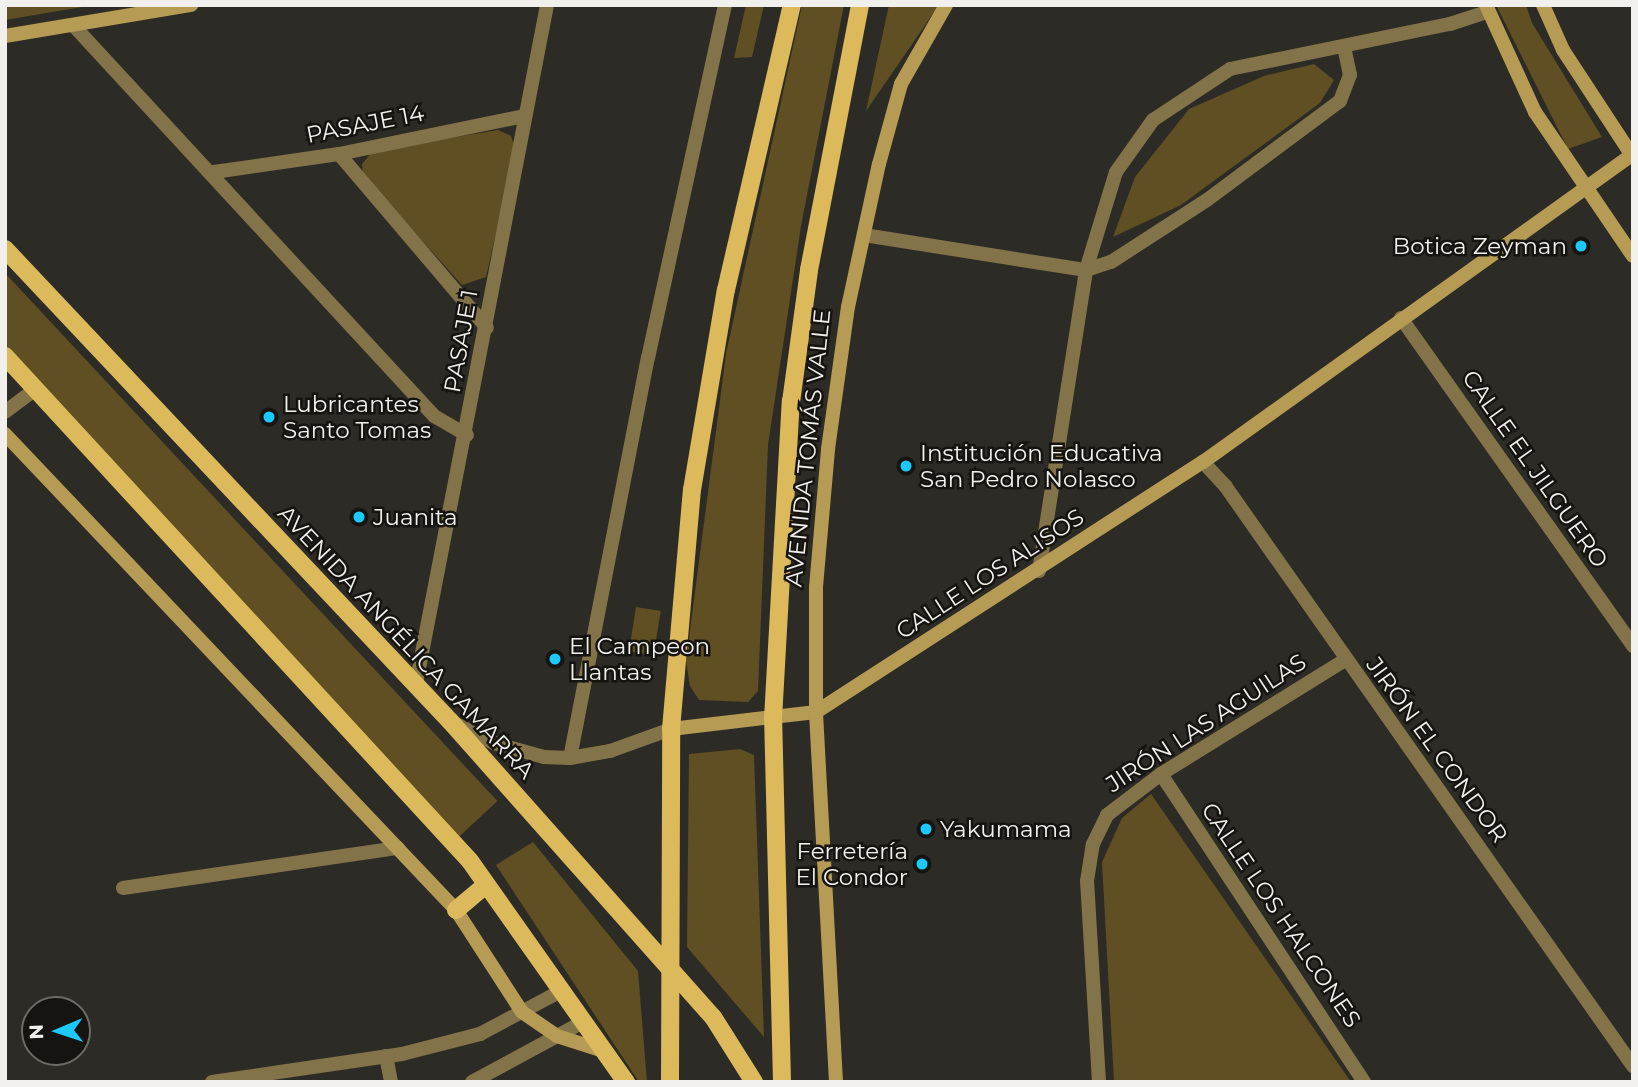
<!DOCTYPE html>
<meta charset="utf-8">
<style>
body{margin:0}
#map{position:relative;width:1638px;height:1087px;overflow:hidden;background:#2d2b26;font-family:Montserrat,sans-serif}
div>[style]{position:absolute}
.green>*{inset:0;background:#5f4f22;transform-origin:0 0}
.street>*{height:14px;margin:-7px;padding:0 7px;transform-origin:7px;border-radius:7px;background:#837348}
.secondary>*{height:14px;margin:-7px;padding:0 7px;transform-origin:7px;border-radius:7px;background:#b59b53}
.primary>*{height:18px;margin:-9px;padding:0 9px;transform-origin:9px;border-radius:9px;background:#dcba5b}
.dots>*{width:19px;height:19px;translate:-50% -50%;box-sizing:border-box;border:4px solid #151411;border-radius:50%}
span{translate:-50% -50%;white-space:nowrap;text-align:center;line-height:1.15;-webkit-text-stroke:5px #151411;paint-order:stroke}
.street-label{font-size:23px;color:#f2f0ec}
.poi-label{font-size:23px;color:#f2f0ec}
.right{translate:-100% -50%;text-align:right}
.left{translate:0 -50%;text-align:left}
.frame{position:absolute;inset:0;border:7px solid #f2f0ec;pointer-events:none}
.north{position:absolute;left:21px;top:996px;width:70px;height:70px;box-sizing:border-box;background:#151411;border:2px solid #6d6c69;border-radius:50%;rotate:268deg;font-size:19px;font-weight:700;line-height:28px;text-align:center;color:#f2f0ec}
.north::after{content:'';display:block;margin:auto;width:24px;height:32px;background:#1cc9fc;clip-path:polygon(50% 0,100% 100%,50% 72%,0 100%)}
</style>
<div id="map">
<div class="green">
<div style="clip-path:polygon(5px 5px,94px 5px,5px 20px)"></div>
<div style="clip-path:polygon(746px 5px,764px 5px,752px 57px,734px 58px)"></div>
<div style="clip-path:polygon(802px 5px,844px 5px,801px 226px,768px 445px,758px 691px,748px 702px,699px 700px,690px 686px,686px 661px,726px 354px)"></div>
<div style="clip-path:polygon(889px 5px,939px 5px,866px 111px)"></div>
<div style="clip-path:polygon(1496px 5px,1526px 5px,1532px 23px,1602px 137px,1568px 149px)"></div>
<div style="clip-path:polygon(1314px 64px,1334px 80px,1320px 103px,1181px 205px,1113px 237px,1135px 177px,1189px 109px,1264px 76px)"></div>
<div style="clip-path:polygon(498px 130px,511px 136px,515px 149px,486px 277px,462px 285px,363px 175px,362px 164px,373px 151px)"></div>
<div style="left:5px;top:273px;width:722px;height:55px;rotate:47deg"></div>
<div style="left:636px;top:607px;width:25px;height:45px;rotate:9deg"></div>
<div style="clip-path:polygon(740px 749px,754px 755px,764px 1037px,687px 947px,689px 754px)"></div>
<div style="clip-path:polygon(1151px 794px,1351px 1082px,1114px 1082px,1102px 862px,1122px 818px)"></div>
<div style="clip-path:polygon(533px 842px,638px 971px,647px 1082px,639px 1082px,496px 865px)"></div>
</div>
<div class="street">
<div style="left:73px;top:25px;width:532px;rotate:47.28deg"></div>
<div style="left:434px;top:416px;width:38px;rotate:30deg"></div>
<div style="left:339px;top:154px;width:228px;rotate:49.6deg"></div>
<div style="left:214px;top:172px;width:126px;rotate:-8.2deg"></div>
<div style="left:339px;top:154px;width:189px;rotate:-11.6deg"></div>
<div style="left:864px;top:235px;width:225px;rotate:9deg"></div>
<div style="left:1086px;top:270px;width:26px;rotate:-18deg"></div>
<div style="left:1111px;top:262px;width:114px;rotate:-32.9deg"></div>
<div style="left:1207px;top:200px;width:166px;rotate:-36.7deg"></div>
<div style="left:1340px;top:101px;width:28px;rotate:-69deg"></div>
<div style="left:1350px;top:75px;width:29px;rotate:-102deg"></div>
<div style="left:1401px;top:318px;width:402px;rotate:54.7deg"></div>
<div style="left:5px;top:412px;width:38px;rotate:-37deg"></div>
<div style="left:1203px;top:462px;width:34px;rotate:47deg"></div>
<div style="left:1226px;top:487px;width:708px;rotate:54.9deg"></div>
<div style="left:1039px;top:571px;width:305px;rotate:-81.1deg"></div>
<div style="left:1086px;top:270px;width:102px;rotate:-73deg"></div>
<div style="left:1116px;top:172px;width:64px;rotate:-54.6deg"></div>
<div style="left:1153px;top:120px;width:92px;rotate:-33.5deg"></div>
<div style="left:1230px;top:69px;width:225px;rotate:-11.6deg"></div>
<div style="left:1450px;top:24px;width:39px;rotate:-18deg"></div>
<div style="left:416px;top:684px;width:692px;rotate:-79.08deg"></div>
<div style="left:454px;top:723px;width:45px;rotate:26.6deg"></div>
<div style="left:494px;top:743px;width:52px;rotate:15.6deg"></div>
<div style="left:544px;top:757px;width:26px;rotate:2deg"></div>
<div style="left:570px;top:758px;width:41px;rotate:-9.9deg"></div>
<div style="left:610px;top:751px;width:65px;rotate:-19.8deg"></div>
<div style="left:570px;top:758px;width:408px;rotate:-79deg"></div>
<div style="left:648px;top:358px;width:361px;rotate:-77.7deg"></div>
<div style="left:1161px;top:774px;width:369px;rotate:56.6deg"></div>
<div style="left:123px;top:888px;width:278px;rotate:-8.3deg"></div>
<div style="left:386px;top:1056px;width:26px;rotate:79deg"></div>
<div style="left:212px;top:1082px;width:192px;rotate:-8.4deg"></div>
<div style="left:402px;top:1054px;width:81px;rotate:-14.4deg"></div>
<div style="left:480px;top:1034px;width:92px;rotate:-28deg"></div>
<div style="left:472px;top:1082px;width:126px;rotate:-28.4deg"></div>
<div style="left:1099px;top:1082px;width:201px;rotate:-93.4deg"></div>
<div style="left:1087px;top:881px;width:37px;rotate:-81deg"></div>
<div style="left:1093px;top:844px;width:32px;rotate:-64deg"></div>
<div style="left:1107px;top:815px;width:68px;rotate:-37.2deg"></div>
<div style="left:1161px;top:774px;width:216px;rotate:-31.8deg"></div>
</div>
<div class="secondary">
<div style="left:1486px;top:5px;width:118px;rotate:65.4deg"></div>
<div style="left:1535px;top:112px;width:174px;rotate:55.8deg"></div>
<div style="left:1543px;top:5px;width:49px;rotate:66deg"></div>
<div style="left:1563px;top:50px;width:128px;rotate:56.8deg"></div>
<div style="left:5px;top:36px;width:189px;rotate:-9.5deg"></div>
<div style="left:5px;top:434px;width:656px;rotate:46.54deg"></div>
<div style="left:456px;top:910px;width:121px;rotate:57.1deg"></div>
<div style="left:522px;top:1012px;width:42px;rotate:34.4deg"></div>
<div style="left:557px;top:1036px;width:46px;rotate:17.7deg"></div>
<div style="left:671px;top:729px;width:146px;rotate:-6.7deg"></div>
<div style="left:816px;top:712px;width:461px;rotate:-32.9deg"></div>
<div style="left:1203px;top:462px;width:529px;rotate:-35.61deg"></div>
<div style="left:836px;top:1082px;width:371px;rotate:-93.1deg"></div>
<div style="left:816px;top:712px;width:125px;rotate:-90deg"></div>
<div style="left:816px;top:587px;width:139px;rotate:-85deg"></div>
<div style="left:828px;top:449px;width:143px;rotate:-82deg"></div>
<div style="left:848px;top:307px;width:146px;rotate:-77.8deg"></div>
<div style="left:879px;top:164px;width:83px;rotate:-74.6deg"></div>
<div style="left:901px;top:84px;width:91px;rotate:-60.3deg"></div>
</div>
<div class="primary">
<div style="left:5px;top:249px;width:649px;rotate:46.69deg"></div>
<div style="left:450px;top:721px;width:396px;rotate:48.4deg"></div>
<div style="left:713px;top:1017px;width:77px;rotate:57.8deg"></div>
<div style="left:5px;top:356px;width:686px;rotate:47.36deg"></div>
<div style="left:470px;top:861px;width:271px;rotate:54.8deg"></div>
<div style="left:456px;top:910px;width:39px;rotate:-40deg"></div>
<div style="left:670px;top:1082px;width:353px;rotate:-89.8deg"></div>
<div style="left:671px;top:729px;width:240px;rotate:-85deg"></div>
<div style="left:692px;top:490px;width:203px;rotate:-80.4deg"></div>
<div style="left:726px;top:290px;width:293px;rotate:-77deg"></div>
<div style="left:782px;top:1082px;width:363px;rotate:-91.4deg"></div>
<div style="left:773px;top:719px;width:318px;rotate:-86.8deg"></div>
<div style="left:791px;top:402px;width:133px;rotate:-82.2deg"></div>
<div style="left:809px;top:270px;width:270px;rotate:-79.1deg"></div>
</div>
<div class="dots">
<div style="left:1581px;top:246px;background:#1cc9fc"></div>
<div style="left:269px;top:417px;background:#1cc9fc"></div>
<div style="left:906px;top:466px;background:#1cc9fc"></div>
<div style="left:359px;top:517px;background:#1cc9fc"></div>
<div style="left:555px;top:659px;background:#1cc9fc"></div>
<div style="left:926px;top:829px;background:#1cc9fc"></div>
<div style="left:922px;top:864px;background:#1cc9fc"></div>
</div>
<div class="street-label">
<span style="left:365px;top:124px;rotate:-11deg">PASAJE 14</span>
<span style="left:461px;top:341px;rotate:-80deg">PASAJE 1</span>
<span style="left:808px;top:448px;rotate:-84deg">AVENIDA TOMÁS VALLE</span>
<span style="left:1535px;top:469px;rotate:55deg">CALLE EL JILGUERO</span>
<span style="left:990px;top:574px;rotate:-33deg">CALLE LOS ALISOS</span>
<span style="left:406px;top:642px;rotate:47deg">AVENIDA ANGÉLICA GAMARRA</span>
<span style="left:1206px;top:723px;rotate:-33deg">JIRÓN LAS AGUILAS</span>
<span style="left:1437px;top:750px;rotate:54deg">JIRÓN EL CONDOR</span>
<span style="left:1281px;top:915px;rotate:56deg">CALLE LOS HALCONES</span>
</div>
<div class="poi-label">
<span class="right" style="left:1567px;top:246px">Botica Zeyman</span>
<span class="left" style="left:283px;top:417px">Lubricantes<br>Santo Tomas</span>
<span class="left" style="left:920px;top:466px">Institución Educativa<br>San Pedro Nolasco</span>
<span class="left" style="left:373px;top:517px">Juanita</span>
<span class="left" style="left:569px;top:659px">El Campeon<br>Llantas</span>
<span class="left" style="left:940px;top:829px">Yakumama</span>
<span class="right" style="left:908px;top:864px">Ferretería<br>El Condor</span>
</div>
<div class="frame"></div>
<div class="north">N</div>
</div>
